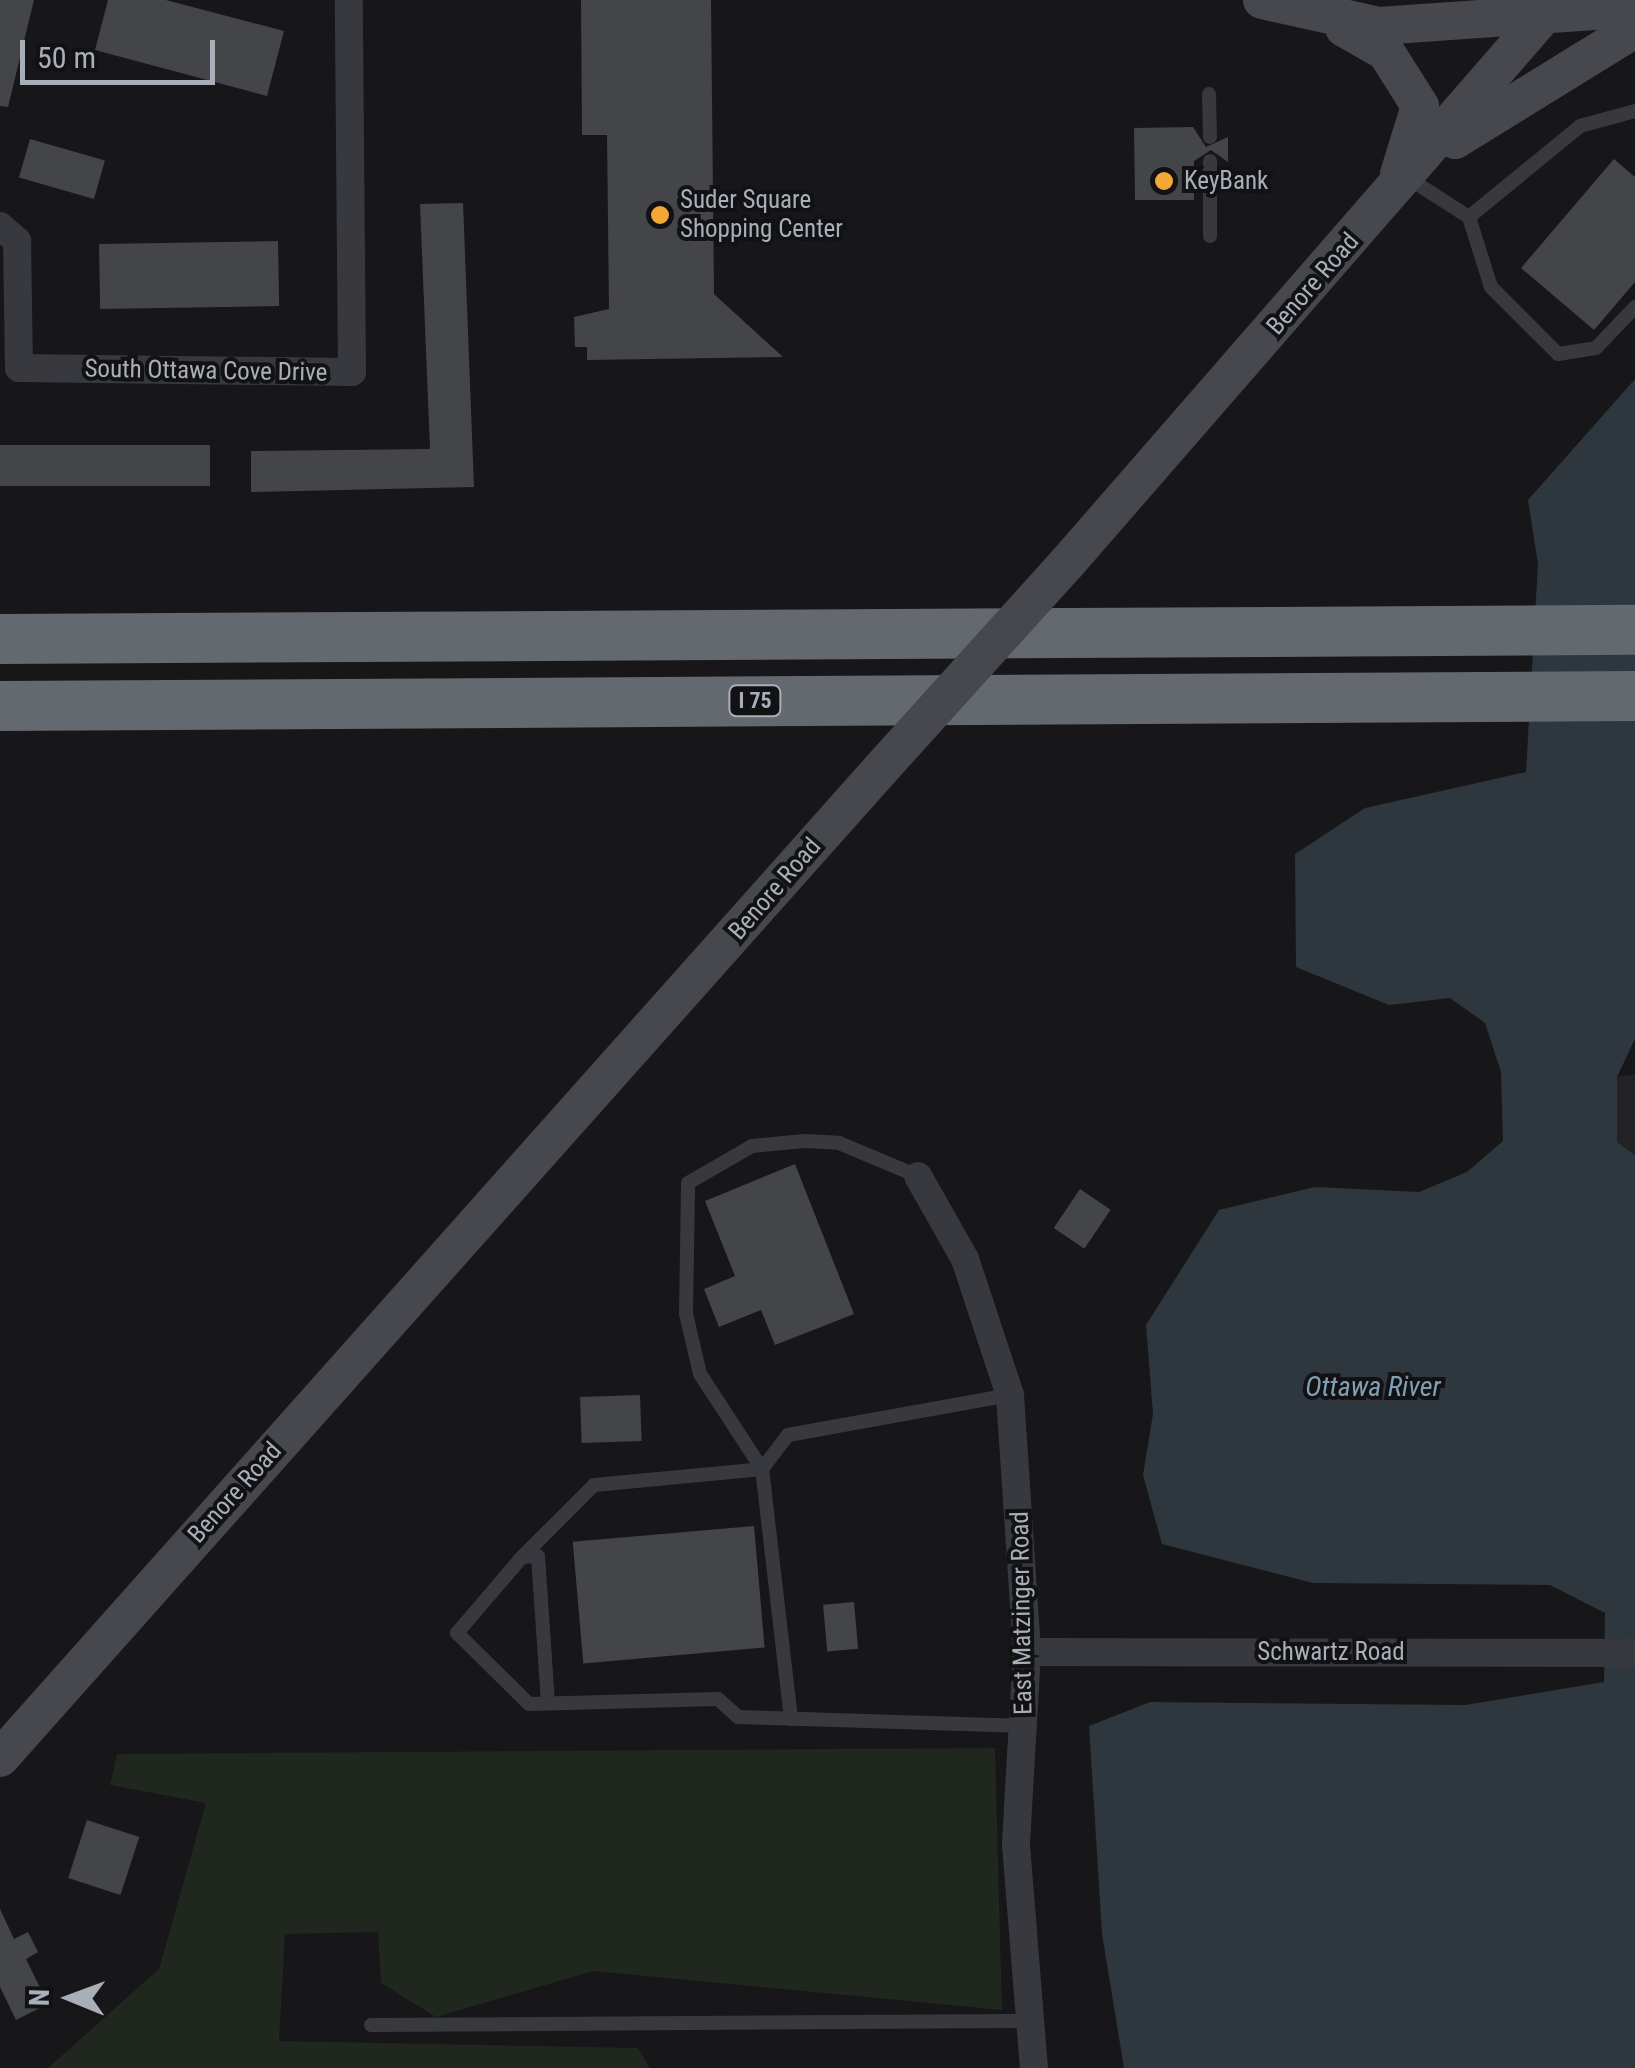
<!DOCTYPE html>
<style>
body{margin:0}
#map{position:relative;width:1635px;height:2068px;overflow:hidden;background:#171719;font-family:"Roboto Condensed",sans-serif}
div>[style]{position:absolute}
.built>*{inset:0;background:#232326}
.green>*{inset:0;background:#1f271f}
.water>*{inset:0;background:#2d373d}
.building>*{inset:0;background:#434549;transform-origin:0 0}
.lane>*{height:14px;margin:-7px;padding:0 7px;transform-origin:7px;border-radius:7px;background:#38393e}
.street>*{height:28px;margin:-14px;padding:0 14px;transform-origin:14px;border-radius:14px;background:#38393e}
.secondary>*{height:38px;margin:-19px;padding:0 19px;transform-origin:19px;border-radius:19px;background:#46484e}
.highway>*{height:50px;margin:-25px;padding:0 25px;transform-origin:25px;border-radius:25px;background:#64686f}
.secondary-bridge>*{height:38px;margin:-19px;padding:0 19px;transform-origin:19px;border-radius:19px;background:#46484e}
.dots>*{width:28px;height:28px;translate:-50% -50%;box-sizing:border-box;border:5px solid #121214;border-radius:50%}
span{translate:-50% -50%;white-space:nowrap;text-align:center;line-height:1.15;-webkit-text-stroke:8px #121214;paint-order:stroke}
.shield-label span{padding:2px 8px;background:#121214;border:2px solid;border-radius:8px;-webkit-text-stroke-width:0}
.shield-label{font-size:22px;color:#a9afb9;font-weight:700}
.poi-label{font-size:25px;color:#a9afb9}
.left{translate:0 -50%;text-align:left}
.street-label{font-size:25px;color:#a9afb9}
.water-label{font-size:28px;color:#809fb4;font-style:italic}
.north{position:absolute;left:20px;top:1948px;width:100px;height:100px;-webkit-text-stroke:8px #121214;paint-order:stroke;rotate:271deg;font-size:28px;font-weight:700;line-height:40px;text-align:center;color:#a9afb9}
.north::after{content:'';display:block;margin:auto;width:35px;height:45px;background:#a9afb9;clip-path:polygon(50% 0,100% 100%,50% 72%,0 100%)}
.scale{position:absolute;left:20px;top:40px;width:195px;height:45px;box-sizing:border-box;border:5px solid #a9afb9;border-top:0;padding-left:12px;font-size:30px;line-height:35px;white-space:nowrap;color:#a9afb9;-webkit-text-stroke:8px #121214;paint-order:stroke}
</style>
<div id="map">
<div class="built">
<div style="clip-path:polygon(1635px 1074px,1635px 1155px,1617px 1142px,1617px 1077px)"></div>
</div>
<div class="green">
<div style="clip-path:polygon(995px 1748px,1002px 2010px,593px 1971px,436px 2017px,381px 1983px,378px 1932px,285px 1934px,279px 2041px,638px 2048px,650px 2068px,48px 2068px,159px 1969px,206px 1803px,110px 1785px,117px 1754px)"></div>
</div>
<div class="water">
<div style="clip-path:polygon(1635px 379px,1635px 1039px,1617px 1077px,1617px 1142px,1635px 1155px,1635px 2068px,1124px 2068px,1102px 1934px,1089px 1726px,1150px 1702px,1465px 1705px,1604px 1682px,1605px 1613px,1550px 1585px,1313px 1583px,1162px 1544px,1143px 1475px,1153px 1414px,1146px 1325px,1219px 1210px,1315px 1187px,1419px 1192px,1467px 1172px,1503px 1141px,1501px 1072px,1485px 1023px,1450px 998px,1389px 1005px,1296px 967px,1295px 854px,1365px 808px,1526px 772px,1538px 564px,1528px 500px)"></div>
</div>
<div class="building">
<div style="clip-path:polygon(0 0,34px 0,8px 107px,0 106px)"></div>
<div style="clip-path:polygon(108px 0,166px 0,284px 31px,267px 96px,95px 50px)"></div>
<div style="clip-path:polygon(581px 0,711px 0,714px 294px,783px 357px,587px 360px,587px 347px,575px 347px,574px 317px,609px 309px,607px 135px,582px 135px)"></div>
<div style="clip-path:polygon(1193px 127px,1206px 147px,1228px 137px,1228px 162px,1211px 150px,1194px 161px,1194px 200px,1135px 200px,1134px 128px)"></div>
<div style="left:30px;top:139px;width:78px;height:40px;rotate:16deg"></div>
<div style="clip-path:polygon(1614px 159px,1635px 177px,1635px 282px,1594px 330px,1521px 268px)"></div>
<div style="clip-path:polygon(463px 203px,474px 487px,251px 492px,251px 451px,430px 449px,420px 204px)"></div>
<div style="left:278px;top:241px;width:65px;height:179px;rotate:89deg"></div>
<div style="left:210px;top:445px;width:41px;height:210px;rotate:90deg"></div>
<div style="clip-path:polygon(795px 1164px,854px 1314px,775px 1345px,761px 1310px,719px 1327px,704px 1289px,735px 1276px,705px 1201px)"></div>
<div style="left:1080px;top:1189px;width:37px;height:47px;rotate:34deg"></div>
<div style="left:640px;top:1395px;width:46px;height:60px;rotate:88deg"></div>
<div style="left:754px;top:1526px;width:122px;height:182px;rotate:85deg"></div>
<div style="left:854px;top:1602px;width:47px;height:31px;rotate:85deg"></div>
<div style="left:87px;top:1820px;width:55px;height:61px;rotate:18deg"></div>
<div style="clip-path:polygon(0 1909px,14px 1939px,28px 1932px,38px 1952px,26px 1959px,48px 2004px,16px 2020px,0 1987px)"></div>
</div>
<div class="lane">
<div style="left:1209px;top:94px;width:43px;rotate:88.7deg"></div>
<div style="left:1210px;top:161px;width:75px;rotate:90deg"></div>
<div style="left:1408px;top:178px;width:72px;rotate:32.6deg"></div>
<div style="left:1469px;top:217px;width:144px;rotate:-39.3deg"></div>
<div style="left:1580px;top:126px;width:57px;rotate:-15.3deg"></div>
<div style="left:1469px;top:217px;width:73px;rotate:72.6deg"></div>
<div style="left:1491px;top:287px;width:95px;rotate:45deg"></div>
<div style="left:1558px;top:354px;width:38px;rotate:-9deg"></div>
<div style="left:1596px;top:348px;width:57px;rotate:-46.4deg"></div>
<div style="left:522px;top:1557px;width:102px;rotate:-45deg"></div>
<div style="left:594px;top:1485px;width:169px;rotate:-5.4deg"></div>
<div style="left:762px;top:1469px;width:43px;rotate:-52.6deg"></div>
<div style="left:788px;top:1435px;width:226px;rotate:-10.2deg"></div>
<div style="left:548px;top:1703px;width:147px;rotate:-93.9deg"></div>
<div style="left:538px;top:1556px;width:16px;rotate:176deg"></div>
<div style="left:522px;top:1557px;width:100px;rotate:130.5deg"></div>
<div style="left:457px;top:1633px;width:101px;rotate:44.6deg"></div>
<div style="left:529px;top:1704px;width:189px;rotate:-1.5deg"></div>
<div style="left:718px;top:1699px;width:27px;rotate:42deg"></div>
<div style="left:738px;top:1717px;width:285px;rotate:1.8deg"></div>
<div style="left:791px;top:1719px;width:252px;rotate:-96.6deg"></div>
<div style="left:762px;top:1469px;width:113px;rotate:-123.1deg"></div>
<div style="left:700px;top:1374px;width:62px;rotate:-103.1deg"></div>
<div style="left:686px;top:1314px;width:131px;rotate:-89.1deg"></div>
<div style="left:688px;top:1183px;width:74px;rotate:-30deg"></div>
<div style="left:752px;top:1146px;width:53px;rotate:-5.4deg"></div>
<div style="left:805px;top:1141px;width:34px;rotate:3deg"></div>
<div style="left:839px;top:1143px;width:86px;rotate:22.7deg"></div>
<div style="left:371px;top:2025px;width:654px;rotate:-0.35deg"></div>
</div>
<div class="street">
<div style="left:0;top:226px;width:23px;rotate:41deg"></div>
<div style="left:17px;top:241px;width:127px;rotate:89.1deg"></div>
<div style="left:19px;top:368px;width:333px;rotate:0.7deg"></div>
<div style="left:352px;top:372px;width:372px;rotate:-90.5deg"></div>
<div style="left:918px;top:1176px;width:95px;rotate:60.5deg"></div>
<div style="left:965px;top:1259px;width:143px;rotate:71.7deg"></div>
<div style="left:1010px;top:1395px;width:258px;rotate:86.2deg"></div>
<div style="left:1027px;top:1652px;width:193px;rotate:93.3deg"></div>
<div style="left:1016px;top:1845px;width:224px;rotate:85.4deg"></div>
<div style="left:1027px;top:1652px;width:608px;rotate:0.09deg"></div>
</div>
<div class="secondary">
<div style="left:1262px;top:0;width:120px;rotate:12.5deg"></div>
<div style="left:1379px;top:26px;width:257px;rotate:-4deg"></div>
<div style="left:1344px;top:28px;width:48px;rotate:29.7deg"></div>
<div style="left:1386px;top:52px;width:64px;rotate:57.8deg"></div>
<div style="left:1420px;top:106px;width:71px;rotate:107.2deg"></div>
<div style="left:1455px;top:140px;width:211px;rotate:-31.7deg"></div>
<div style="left:1068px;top:562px;width:745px;rotate:-48.97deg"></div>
<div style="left:0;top:1758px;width:1323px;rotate:-48.31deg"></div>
</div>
<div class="highway">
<div style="left:0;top:639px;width:1635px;rotate:-0.32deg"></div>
<div style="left:0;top:706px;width:1635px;rotate:-0.35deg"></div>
</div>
<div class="secondary-bridge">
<div style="left:880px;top:770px;width:280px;rotate:-47.9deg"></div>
</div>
<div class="dots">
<div style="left:1164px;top:181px;background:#f3a835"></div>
<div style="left:660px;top:215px;background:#f3a835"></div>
</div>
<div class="shield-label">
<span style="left:755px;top:701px">I 75</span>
</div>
<div class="poi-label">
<span class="left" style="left:1184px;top:181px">KeyBank</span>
<span class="left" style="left:680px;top:215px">Suder Square<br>Shopping Center</span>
</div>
<div class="street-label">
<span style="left:1313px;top:284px;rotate:-49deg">Benore Road</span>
<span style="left:206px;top:371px;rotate:1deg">South Ottawa Cove Drive</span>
<span style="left:775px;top:889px;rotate:-49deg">Benore Road</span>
<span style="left:235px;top:1493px;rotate:-48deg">Benore Road</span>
<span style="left:1022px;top:1613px;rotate:-91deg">East Matzinger Road</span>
<span style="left:1331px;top:1652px">Schwartz Road</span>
</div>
<div class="water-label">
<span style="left:1373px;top:1387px">Ottawa River</span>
</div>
<div class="north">N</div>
<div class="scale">50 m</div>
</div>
